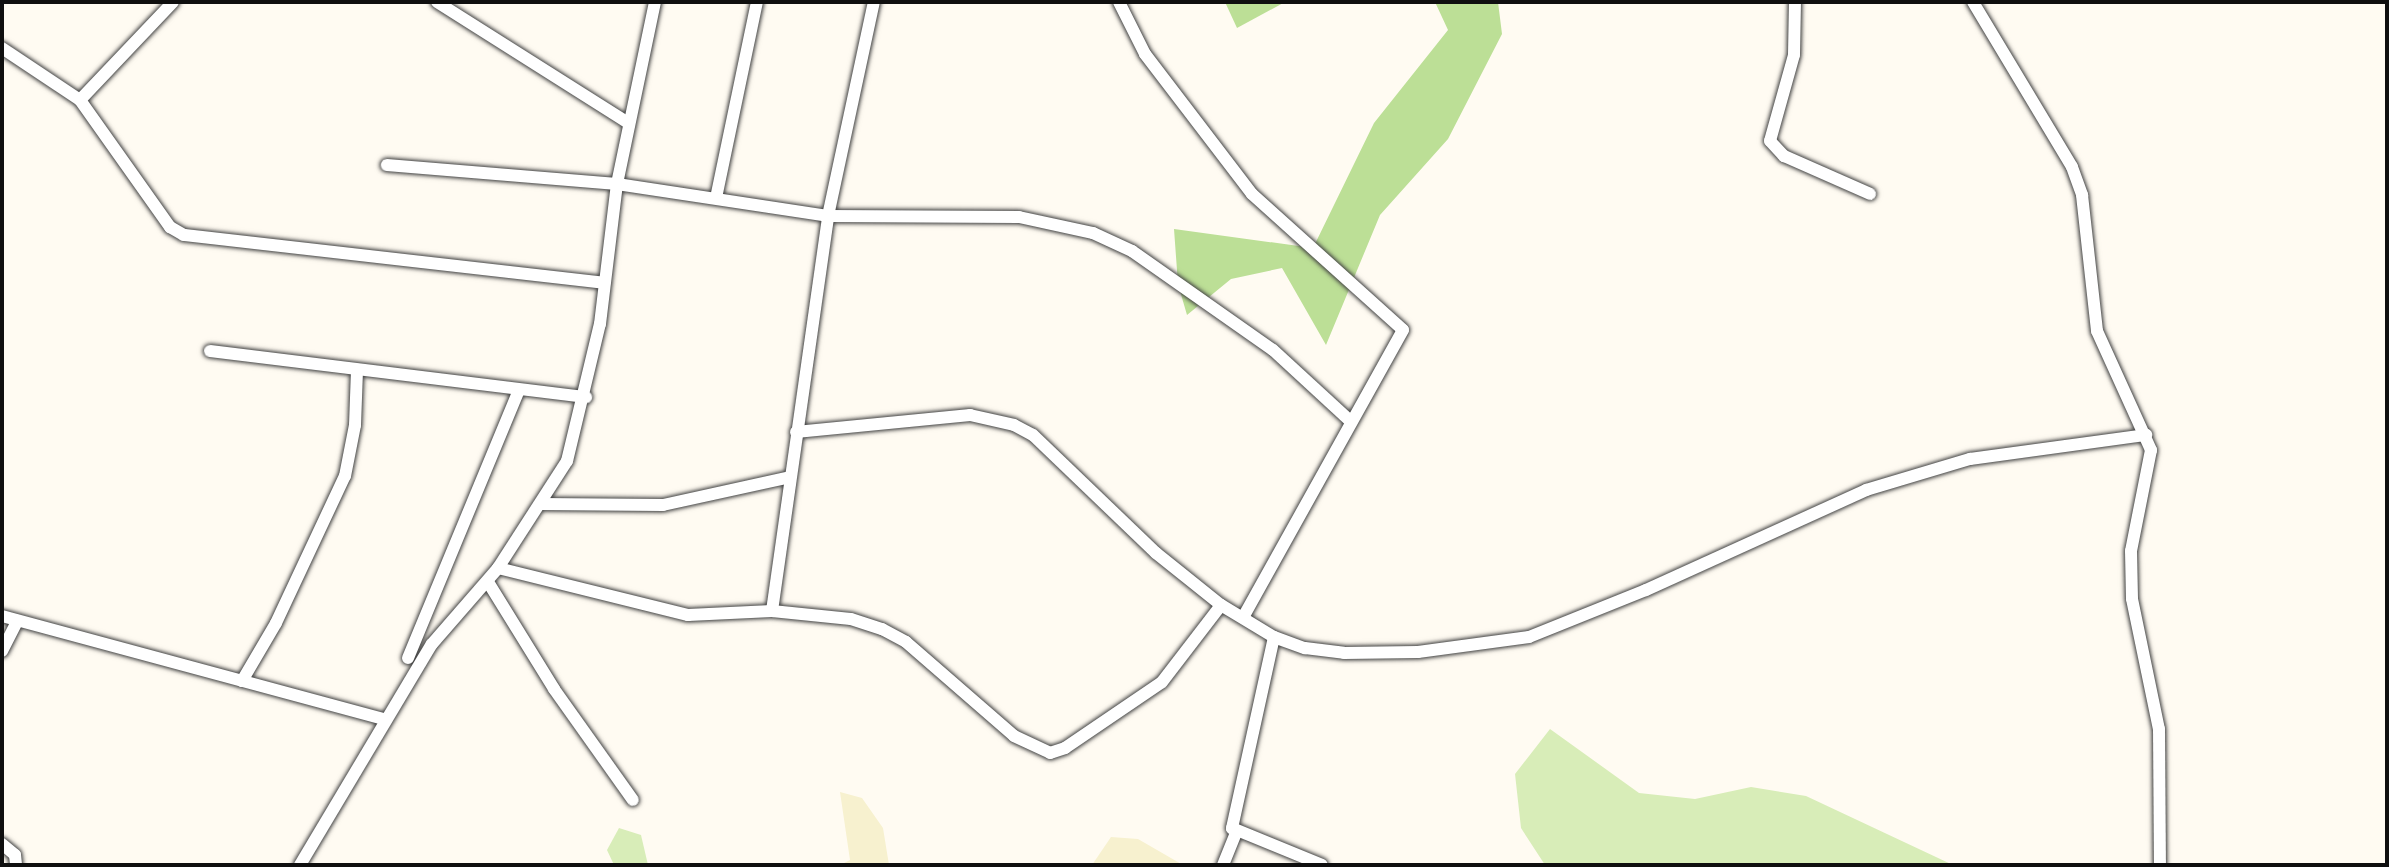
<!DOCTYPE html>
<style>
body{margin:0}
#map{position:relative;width:2389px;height:867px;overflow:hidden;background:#fffbf2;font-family:"Libre Baskerville",serif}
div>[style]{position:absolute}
.farmland>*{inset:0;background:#f7f1cf}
.green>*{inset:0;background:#d8edb8}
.forest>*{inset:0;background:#bcdf96}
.roads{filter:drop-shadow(0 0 2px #424242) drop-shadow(0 0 2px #424242)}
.minor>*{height:12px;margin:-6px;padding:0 6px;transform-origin:6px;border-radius:6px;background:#fff}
span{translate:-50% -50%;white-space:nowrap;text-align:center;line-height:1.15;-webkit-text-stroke:8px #fff;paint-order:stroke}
.frame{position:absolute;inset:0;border:4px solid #0f0f0f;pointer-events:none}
</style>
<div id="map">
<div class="farmland">
<div style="clip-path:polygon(840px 792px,862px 798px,883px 828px,889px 865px,840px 865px,850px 860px)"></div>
<div style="clip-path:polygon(1111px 837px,1138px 839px,1183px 865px,1092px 865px)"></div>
</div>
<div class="green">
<div style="clip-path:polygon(1550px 729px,1639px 793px,1695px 799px,1751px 787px,1806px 796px,1953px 865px,1545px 865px,1521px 828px,1515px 774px)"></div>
<div style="clip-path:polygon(619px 828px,641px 835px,648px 865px,614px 865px,607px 850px)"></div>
</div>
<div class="forest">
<div style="clip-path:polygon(1225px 2px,1285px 2px,1237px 28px)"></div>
<div style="clip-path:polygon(1435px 2px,1498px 2px,1502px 34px,1448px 139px,1380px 215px,1326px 345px,1282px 268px,1231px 279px,1187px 315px,1178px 284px,1174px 229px,1313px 248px,1374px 123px,1448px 30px)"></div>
</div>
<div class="roads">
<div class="minor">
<div style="left:437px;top:2px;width:225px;rotate:32.3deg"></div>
<div style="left:655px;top:2px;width:186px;rotate:101.8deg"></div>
<div style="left:617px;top:184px;width:213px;rotate:8.6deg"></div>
<div style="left:828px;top:216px;width:191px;rotate:0.3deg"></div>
<div style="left:1019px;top:217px;width:76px;rotate:12.2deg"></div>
<div style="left:1093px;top:233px;width:43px;rotate:24.8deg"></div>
<div style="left:1132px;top:251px;width:172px;rotate:35.1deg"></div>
<div style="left:1273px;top:350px;width:103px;rotate:42.6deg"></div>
<div style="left:1119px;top:2px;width:58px;rotate:63.4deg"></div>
<div style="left:1145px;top:54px;width:176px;rotate:52.6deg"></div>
<div style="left:1252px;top:194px;width:203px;rotate:42deg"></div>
<div style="left:1403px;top:330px;width:329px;rotate:119.1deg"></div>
<div style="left:1795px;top:2px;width:53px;rotate:91.1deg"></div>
<div style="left:1794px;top:55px;width:89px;rotate:105.6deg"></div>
<div style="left:1770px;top:141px;width:21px;rotate:47deg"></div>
<div style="left:1784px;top:156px;width:94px;rotate:23.8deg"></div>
<div style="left:1973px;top:2px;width:192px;rotate:59deg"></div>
<div style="left:2072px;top:167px;width:30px;rotate:70deg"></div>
<div style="left:2082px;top:195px;width:137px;rotate:83.7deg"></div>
<div style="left:2097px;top:331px;width:131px;rotate:65.6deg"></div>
<div style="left:2151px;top:450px;width:103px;rotate:101.2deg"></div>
<div style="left:2131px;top:551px;width:48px;rotate:88.8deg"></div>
<div style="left:2132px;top:599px;width:133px;rotate:78.3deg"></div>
<div style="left:2159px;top:729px;width:136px;rotate:89.6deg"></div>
<div style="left:2px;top:48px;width:94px;rotate:33.7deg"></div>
<div style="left:80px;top:100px;width:156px;rotate:54.7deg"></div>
<div style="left:170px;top:227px;width:16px;rotate:30deg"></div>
<div style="left:184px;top:235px;width:423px;rotate:6.5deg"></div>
<div style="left:80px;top:100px;width:135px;rotate:-46.5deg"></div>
<div style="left:716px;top:198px;width:200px;rotate:-78.2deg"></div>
<div style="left:210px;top:351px;width:379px;rotate:7deg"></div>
<div style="left:796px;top:432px;width:175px;rotate:-5.6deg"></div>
<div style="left:970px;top:415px;width:45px;rotate:12.8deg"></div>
<div style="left:1014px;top:425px;width:21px;rotate:28deg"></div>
<div style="left:1033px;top:435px;width:170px;rotate:43.8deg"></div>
<div style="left:1156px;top:553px;width:83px;rotate:38.7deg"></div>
<div style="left:1221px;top:605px;width:62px;rotate:31.1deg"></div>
<div style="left:1274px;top:637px;width:33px;rotate:20deg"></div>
<div style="left:1305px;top:648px;width:39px;rotate:7deg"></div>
<div style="left:1344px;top:653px;width:74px;rotate:-0.8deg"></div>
<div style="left:1418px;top:652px;width:112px;rotate:-7.7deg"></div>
<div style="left:1529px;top:637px;width:126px;rotate:-21.9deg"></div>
<div style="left:1646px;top:590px;width:242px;rotate:-24.4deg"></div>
<div style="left:1866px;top:490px;width:109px;rotate:-16.6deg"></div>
<div style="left:1970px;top:459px;width:178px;rotate:-7.8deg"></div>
<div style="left:540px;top:504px;width:123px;rotate:0.5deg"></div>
<div style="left:663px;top:505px;width:130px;rotate:-12.4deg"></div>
<div style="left:498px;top:568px;width:196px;rotate:13.9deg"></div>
<div style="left:688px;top:615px;width:84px;rotate:-2.7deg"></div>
<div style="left:772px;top:611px;width:79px;rotate:5.8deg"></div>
<div style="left:851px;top:619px;width:33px;rotate:18deg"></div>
<div style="left:882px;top:629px;width:27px;rotate:28deg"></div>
<div style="left:906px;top:642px;width:143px;rotate:41deg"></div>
<div style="left:1014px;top:736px;width:40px;rotate:25deg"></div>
<div style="left:1050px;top:753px;width:16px;rotate:-18deg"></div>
<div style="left:1065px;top:748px;width:117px;rotate:-34.2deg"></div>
<div style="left:1162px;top:682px;width:97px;rotate:-52.5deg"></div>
<div style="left:488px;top:582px;width:126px;rotate:58.3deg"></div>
<div style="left:554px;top:689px;width:136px;rotate:54.6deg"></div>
<div style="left:772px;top:611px;width:399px;rotate:-81.9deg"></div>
<div style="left:828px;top:216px;width:219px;rotate:-77.9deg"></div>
<div style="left:2px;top:616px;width:397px;rotate:15.1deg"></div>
<div style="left:1274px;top:637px;width:196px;rotate:102.4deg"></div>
<div style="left:1232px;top:828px;width:97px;rotate:22.3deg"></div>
<div style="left:2px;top:651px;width:34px;rotate:-63deg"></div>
<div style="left:408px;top:658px;width:290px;rotate:-67.5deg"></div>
<div style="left:242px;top:681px;width:67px;rotate:-59.6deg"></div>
<div style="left:276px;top:623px;width:162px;rotate:-64.9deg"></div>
<div style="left:345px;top:476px;width:52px;rotate:-78.9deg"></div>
<div style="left:355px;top:425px;width:54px;rotate:-87.9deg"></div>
<div style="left:2px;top:844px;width:17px;rotate:40deg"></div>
<div style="left:15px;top:855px;width:10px;rotate:84deg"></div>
<div style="left:300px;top:865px;width:257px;rotate:-59.2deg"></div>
<div style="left:432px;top:644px;width:101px;rotate:-49deg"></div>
<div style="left:498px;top:568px;width:127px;rotate:-57.2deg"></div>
<div style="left:567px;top:461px;width:141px;rotate:-76.5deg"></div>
<div style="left:600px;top:324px;width:141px;rotate:-83.1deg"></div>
<div style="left:617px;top:184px;width:231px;rotate:-175.3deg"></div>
<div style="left:1223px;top:865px;width:35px;rotate:-68deg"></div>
</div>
</div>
<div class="frame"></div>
</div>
